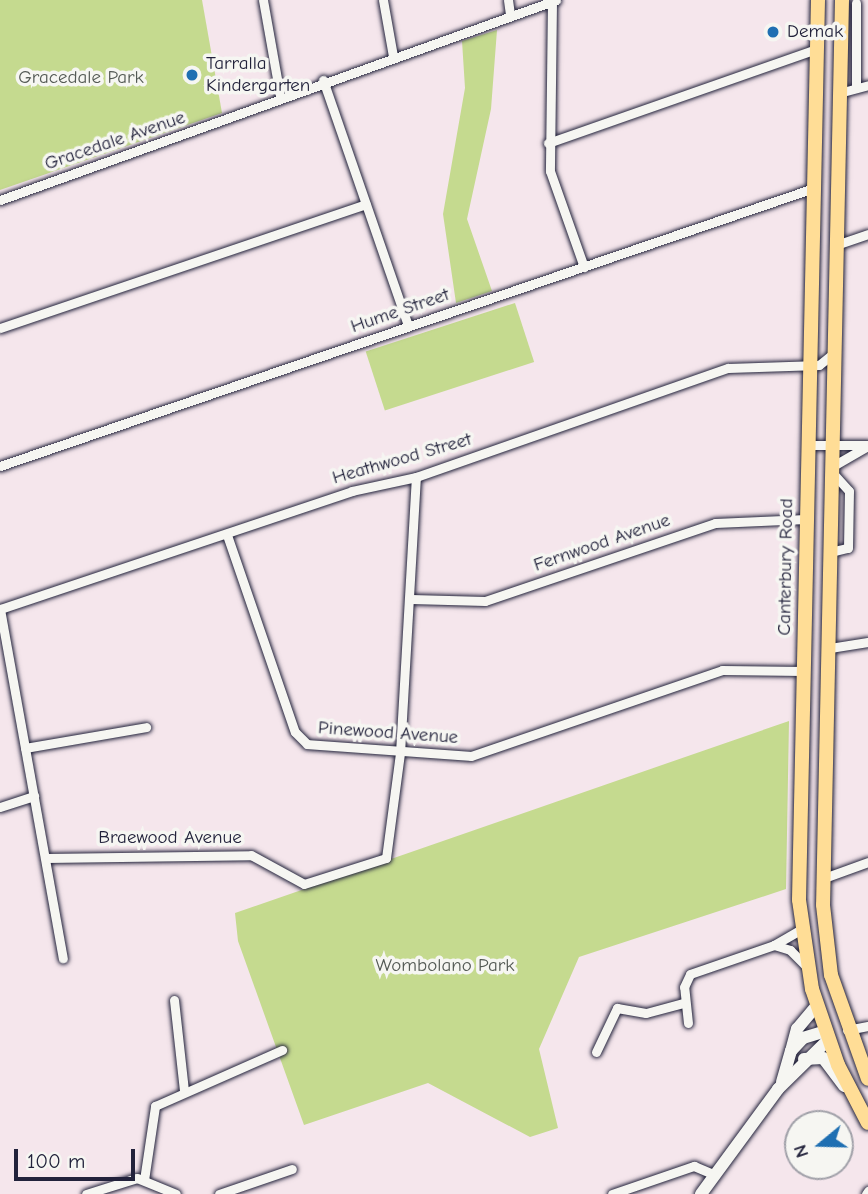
<!DOCTYPE html>
<style>
body{margin:0}
#map{position:relative;width:868px;height:1194px;overflow:hidden;background:#f5e6ec;font-family:"Comic Neue",sans-serif}
div>[style]{position:absolute}
.green>*{inset:0;background:#c5da8f;transform-origin:0 0}
.roads{filter:drop-shadow(0 0 2px #22223b) drop-shadow(0 0 2px #22223b)}
.street>*{height:9px;margin:-4.5px;padding:0 4.5px;transform-origin:4.5px;border-radius:4.5px;background:#f6f6f2}
.secondary>*{height:12px;margin:-6px;padding:0 6px;transform-origin:6px;border-radius:6px;background:#f6f6f2}
.primary>*{height:14px;margin:-7px;padding:0 7px;transform-origin:7px;border-radius:7px;background:#ffdd96}
.dots>*{width:19px;height:19px;translate:-50% -50%;box-sizing:border-box;border:4px solid #f6f6f2;border-radius:50%}
span{translate:-50% -50%;white-space:nowrap;text-align:center;line-height:1.15;-webkit-text-stroke:7px #f6f6f2;paint-order:stroke}
.poi-label{font-size:19px;color:#22223b}
.left{translate:0 -50%;text-align:left}
.park-label{font-size:19px;color:#535954}
.street-label{font-size:19px;color:#22223b}
.north{position:absolute;left:784px;top:1110px;width:70px;height:70px;box-sizing:border-box;background:#f6f6f2;border:2px solid #a1a1a9;border-radius:50%;rotate:251deg;font-size:19px;font-weight:700;line-height:28px;text-align:center;color:#22223b}
.north::after{content:'';display:block;margin:auto;width:24px;height:32px;background:#1f6fb2;clip-path:polygon(50% 0,100% 100%,50% 72%,0 100%)}
.scale{position:absolute;left:14px;top:1149px;width:121px;height:32px;box-sizing:border-box;border:4px solid #22223b;border-top:0;padding-left:9px;font-size:21px;line-height:24px;white-space:nowrap;color:#22223b;-webkit-text-stroke:5px #f6f6f2;paint-order:stroke}
</style>
<div id="map">
<div class="green">
<div style="clip-path:polygon(0 0,202px 0,222px 113px,0 190px)"></div>
<div style="clip-path:polygon(497px 30px,491px 109px,467px 219px,492px 291px,456px 303px,443px 214px,465px 88px,462px 41px)"></div>
<div style="left:515px;top:303px;width:62px;height:157px;rotate:72deg"></div>
<div style="clip-path:polygon(789px 721px,786px 889px,579px 957px,539px 1049px,558px 1128px,530px 1137px,428px 1083px,304px 1125px,238px 941px,235px 913px)"></div>
</div>
<div class="roads">
<div class="street">
<div style="left:263px;top:0;width:97px;rotate:79.9deg"></div>
<div style="left:383px;top:0;width:57px;rotate:79.9deg"></div>
<div style="left:508px;top:0;width:15px;rotate:82deg"></div>
<div style="left:552px;top:1px;width:170px;rotate:90.7deg"></div>
<div style="left:550px;top:171px;width:102px;rotate:70.5deg"></div>
<div style="left:323px;top:80px;width:257px;rotate:70.9deg"></div>
<div style="left:856px;top:88px;width:85px;rotate:-90deg"></div>
<div style="left:839px;top:93px;width:30px;rotate:-15deg"></div>
<div style="left:548px;top:143px;width:282px;rotate:-19.3deg"></div>
<div style="left:0;top:200px;width:591px;rotate:-19.78deg"></div>
<div style="left:836px;top:245px;width:34px;rotate:-19deg"></div>
<div style="left:0;top:328px;width:386px;rotate:-18.7deg"></div>
<div style="left:808px;top:445px;width:60px"></div>
<div style="left:0;top:466px;width:857px;rotate:-18.86deg"></div>
<div style="left:833px;top:466px;width:38px;rotate:-30deg"></div>
<div style="left:227px;top:535px;width:208px;rotate:71deg"></div>
<div style="left:295px;top:732px;width:17px;rotate:45deg"></div>
<div style="left:307px;top:744px;width:164px;rotate:4.2deg"></div>
<div style="left:471px;top:756px;width:265px;rotate:-18.9deg"></div>
<div style="left:722px;top:670px;width:81px;rotate:0.7deg"></div>
<div style="left:830px;top:552px;width:18px;rotate:-13deg"></div>
<div style="left:848px;top:548px;width:57px;rotate:-89deg"></div>
<div style="left:849px;top:491px;width:25px;rotate:-132deg"></div>
<div style="left:411px;top:599px;width:74px;rotate:1.5deg"></div>
<div style="left:485px;top:601px;width:243px;rotate:-18.7deg"></div>
<div style="left:715px;top:523px;width:91px;rotate:-2.5deg"></div>
<div style="left:0;top:609px;width:371px;rotate:-18.5deg"></div>
<div style="left:352px;top:491px;width:66px;rotate:-12.3deg"></div>
<div style="left:416px;top:477px;width:330px;rotate:-19.3deg"></div>
<div style="left:728px;top:368px;width:91px;rotate:-1.9deg"></div>
<div style="left:819px;top:365px;width:21px;rotate:-39deg"></div>
<div style="left:0;top:609px;width:355px;rotate:79.8deg"></div>
<div style="left:830px;top:648px;width:38px;rotate:-9deg"></div>
<div style="left:25px;top:748px;width:123px;rotate:-9.8deg"></div>
<div style="left:0;top:807px;width:36px;rotate:-18deg"></div>
<div style="left:46px;top:858px;width:205px;rotate:-0.8deg"></div>
<div style="left:251px;top:855px;width:60px;rotate:28.7deg"></div>
<div style="left:304px;top:884px;width:86px;rotate:-17.6deg"></div>
<div style="left:386px;top:858px;width:106px;rotate:-82.4deg"></div>
<div style="left:400px;top:753px;width:276px;rotate:-86.7deg"></div>
<div style="left:824px;top:878px;width:47px;rotate:-20deg"></div>
<div style="left:774px;top:945px;width:17px;rotate:17deg"></div>
<div style="left:790px;top:950px;width:24px;rotate:45deg"></div>
<div style="left:174px;top:1000px;width:91px;rotate:83.7deg"></div>
<div style="left:688px;top:1023px;width:36px;rotate:-96deg"></div>
<div style="left:684px;top:987px;width:14px;rotate:-65deg"></div>
<div style="left:690px;top:974px;width:89px;rotate:-19deg"></div>
<div style="left:774px;top:945px;width:32px;rotate:-30deg"></div>
<div style="left:847px;top:1030px;width:21px;rotate:-11deg"></div>
<div style="left:596px;top:1052px;width:49px;rotate:-64.5deg"></div>
<div style="left:617px;top:1008px;width:29px;rotate:10deg"></div>
<div style="left:646px;top:1013px;width:39px;rotate:-15deg"></div>
<div style="left:144px;top:1180px;width:75px;rotate:-81.5deg"></div>
<div style="left:155px;top:1106px;width:139px;rotate:-23.8deg"></div>
<div style="left:86px;top:1194px;width:53px;rotate:-17.4deg"></div>
<div style="left:137px;top:1178px;width:42px;rotate:22.3deg"></div>
<div style="left:219px;top:1194px;width:77px;rotate:-18.9deg"></div>
<div style="left:612px;top:1194px;width:87px;rotate:-18.9deg"></div>
<div style="left:694px;top:1166px;width:23px;rotate:23deg"></div>
<div style="left:866px;top:1194px;width:4px;rotate:-56deg"></div>
</div>
<div class="secondary">
<div style="left:791px;top:1051px;width:23px;rotate:-75deg"></div>
<div style="left:797px;top:1029px;width:31px;rotate:-50deg"></div>
<div style="left:804px;top:1059px;width:19px;rotate:-3deg"></div>
<div style="left:823px;top:1058px;width:35px;rotate:53deg"></div>
<div style="left:782px;top:1082px;width:32px;rotate:-74deg"></div>
<div style="left:791px;top:1051px;width:18px;rotate:-47deg"></div>
<div style="left:803px;top:1038px;width:24px;rotate:-17deg"></div>
<div style="left:701px;top:1194px;width:130px;rotate:-53.7deg"></div>
<div style="left:778px;top:1089px;width:71px;rotate:-44.4deg"></div>
</div>
<div class="primary">
<div style="left:818px;top:0;width:900px;rotate:91.21deg"></div>
<div style="left:799px;top:900px;width:90px;rotate:81.7deg"></div>
<div style="left:812px;top:989px;width:80px;rotate:71.1deg"></div>
<div style="left:838px;top:1065px;width:65px;rotate:62.7deg"></div>
<div style="left:842px;top:0;width:905px;rotate:91.2deg"></div>
<div style="left:823px;top:905px;width:70px;rotate:83.5deg"></div>
<div style="left:831px;top:975px;width:110px;rotate:70.4deg"></div>
</div>
</div>
<div class="dots">
<div style="left:773px;top:32px;background:#1f6fb2"></div>
<div style="left:192px;top:75px;background:#1f6fb2"></div>
</div>
<div class="poi-label">
<span class="left" style="left:787px;top:32px">Demak</span>
<span class="left" style="left:206px;top:75px">Tarralla<br>Kindergarten</span>
</div>
<div class="park-label">
<span style="left:81px;top:78px">Gracedale Park</span>
<span style="left:445px;top:966px">Wombolano Park</span>
</div>
<div class="street-label">
<span style="left:115px;top:141px;rotate:-19deg">Gracedale Avenue</span>
<span style="left:400px;top:311px;rotate:-19deg">Hume Street</span>
<span style="left:402px;top:459px;rotate:-16deg">Heathwood Street</span>
<span style="left:602px;top:543px;rotate:-19deg">Fernwood Avenue</span>
<span style="left:786px;top:567px;rotate:-89deg">Canterbury Road</span>
<span style="left:388px;top:733px;rotate:4deg">Pinewood Avenue</span>
<span style="left:170px;top:838px">Braewood Avenue</span>
</div>
<div class="north">N</div>
<div class="scale">100 m</div>
</div>
